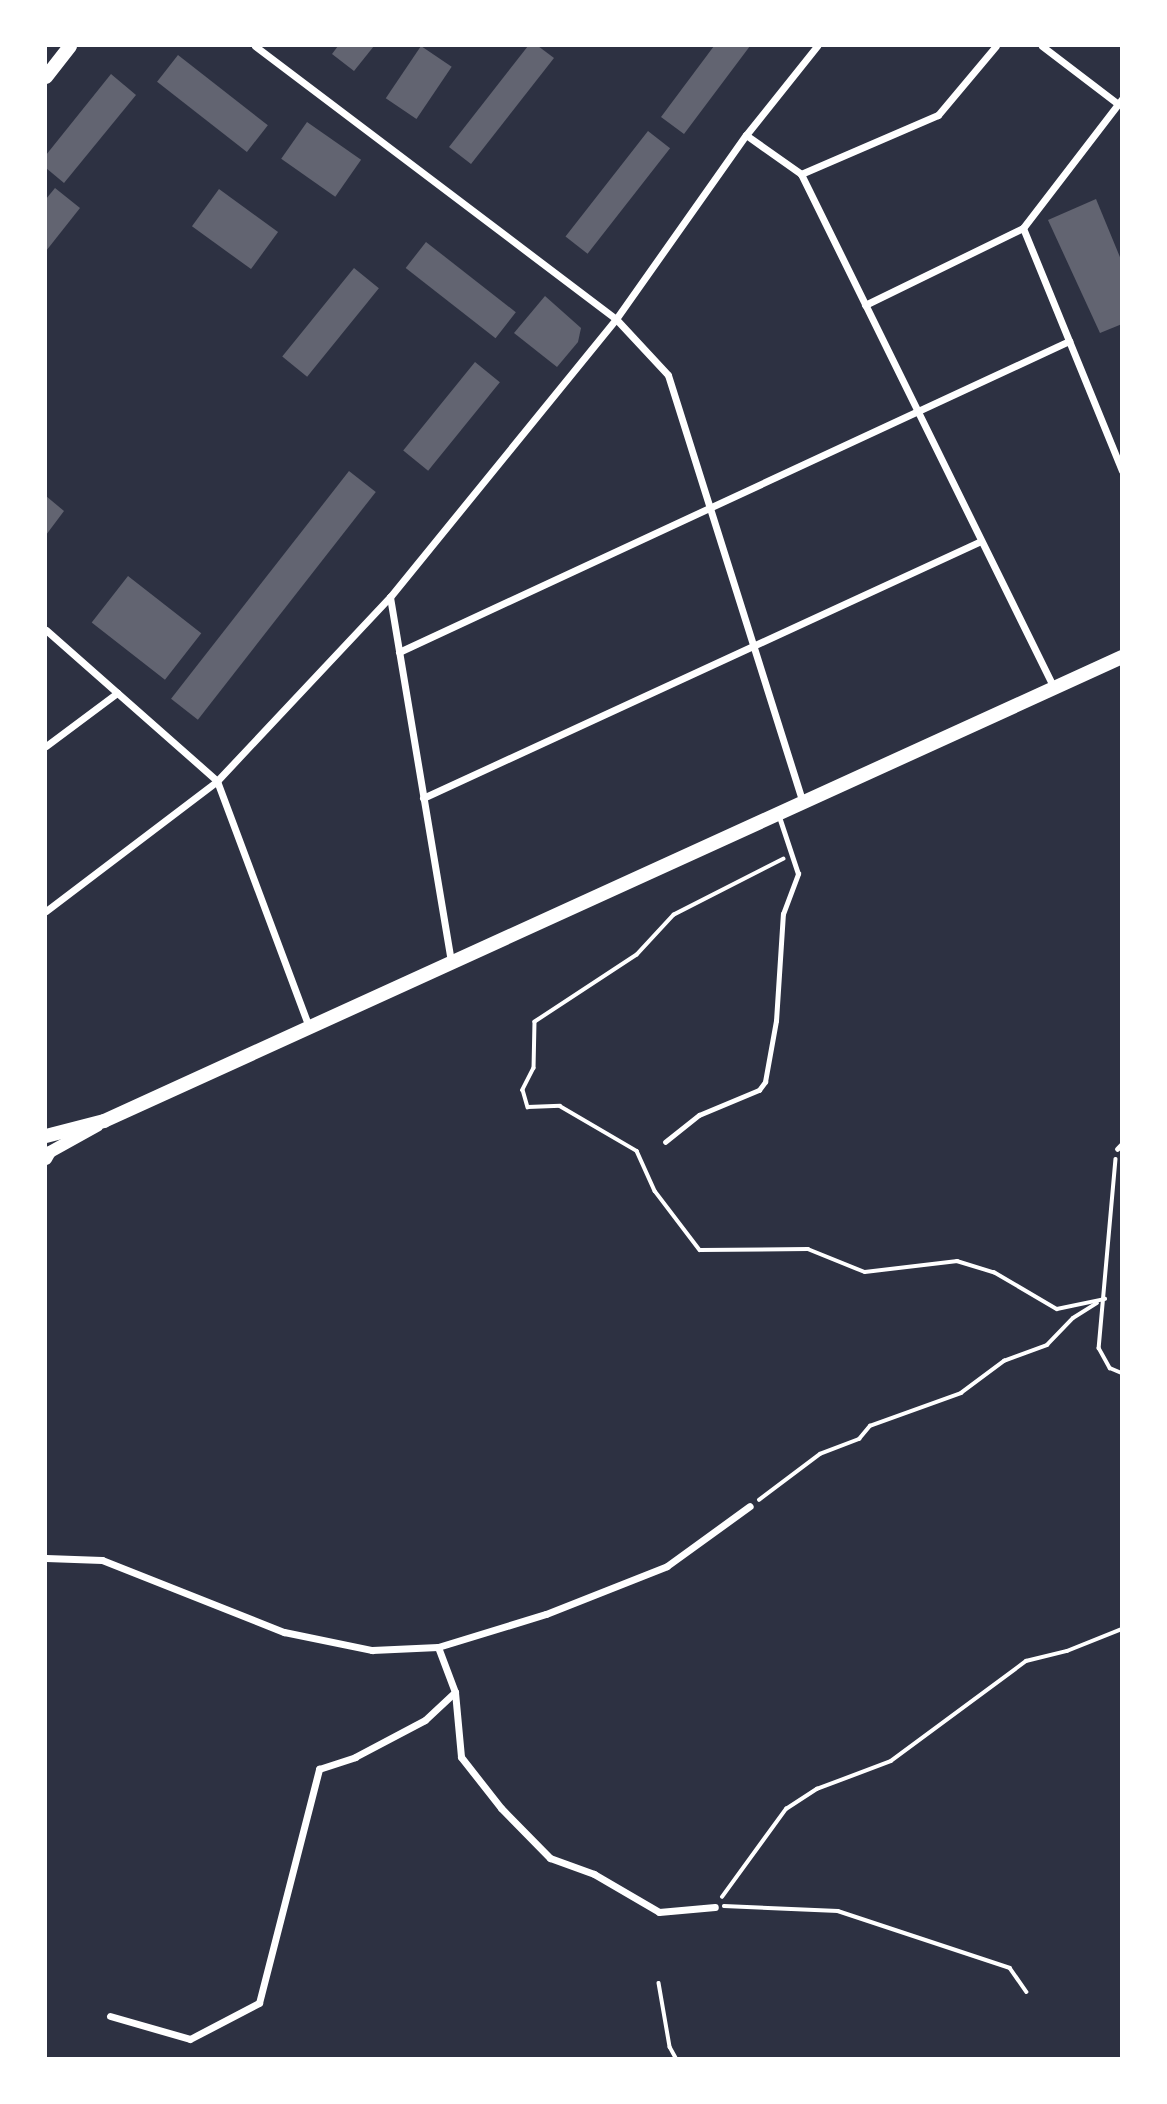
<!DOCTYPE html>
<style>
body{margin:0}
#map{position:relative;width:1167px;height:2104px;overflow:hidden;background:#2d3142;font-family:Karla,sans-serif}
div>[style]{position:absolute}
.building>*{inset:0;background:#626471;transform-origin:0 0}
.path>*{height:3.5px;margin:-1.75px;padding:0 1.75px;transform-origin:1.75px;border-radius:1.75px;background:#fff}
.service>*{height:4.5px;margin:-2.25px;padding:0 2.25px;transform-origin:2.25px;border-radius:2.25px;background:#fff}
.minor>*{height:7px;margin:-3.5px;padding:0 3.5px;transform-origin:3.5px;border-radius:3.5px;background:#fff}
.tertiary>*{height:12px;margin:-6px;padding:0 6px;transform-origin:6px;border-radius:6px;background:#fff}
.secondary>*{height:14px;margin:-7px;padding:0 7px;transform-origin:7px;border-radius:7px;background:#fff}
span{translate:-50% -50%;white-space:nowrap;text-align:center;line-height:1.15;-webkit-text-stroke:7px #fff;paint-order:stroke}
.frame{position:absolute;inset:0;border:47px solid #fff;pointer-events:none}
</style>
<div id="map">
<div class="building">
<div style="clip-path:polygon(338px 46px,374px 46px,354px 71px,332px 54px)"></div>
<div style="left:421px;top:46px;width:37px;height:63px;rotate:34deg"></div>
<div style="clip-path:polygon(528px 46px,538px 46px,554px 58px,471px 164px,449px 147px)"></div>
<div style="clip-path:polygon(714px 46px,750px 46px,684px 134px,661px 117px)"></div>
<div style="left:178px;top:55px;width:114px;height:34px;rotate:38deg"></div>
<div style="clip-path:polygon(111px 74px,136px 95px,64px 183px,46px 168px,46px 155px)"></div>
<div style="left:307px;top:122px;width:66px;height:45px;rotate:35deg"></div>
<div style="left:648px;top:131px;width:28px;height:134px;rotate:38deg"></div>
<div style="clip-path:polygon(55px 188px,80px 208px,46px 251px,46px 199px)"></div>
<div style="left:219px;top:189px;width:73px;height:46px;rotate:36deg"></div>
<div style="clip-path:polygon(1096px 199px,1122px 262px,1122px 324px,1100px 333px,1048px 220px)"></div>
<div style="left:426px;top:242px;width:114px;height:33px;rotate:38deg"></div>
<div style="left:354px;top:268px;width:32px;height:114px;rotate:39deg"></div>
<div style="clip-path:polygon(545px 296px,581px 328px,578px 342px,557px 367px,514px 333px)"></div>
<div style="left:475px;top:362px;width:32px;height:114px;rotate:39deg"></div>
<div style="left:349px;top:471px;width:34px;height:289px;rotate:38deg"></div>
<div style="clip-path:polygon(46px 496px,64px 511px,46px 535px)"></div>
<div style="left:128px;top:576px;width:93px;height:59px;rotate:38deg"></div>
</div>
<div class="path">
<div style="left:784px;top:859px;width:123px;rotate:153deg"></div>
<div style="left:674px;top:915px;width:54px;rotate:132.8deg"></div>
<div style="left:637px;top:955px;width:122px;rotate:146.7deg"></div>
<div style="left:535px;top:1022px;width:46px;rotate:91.2deg"></div>
<div style="left:534px;top:1068px;width:25px;rotate:117deg"></div>
<div style="left:523px;top:1090px;width:18px;rotate:74deg"></div>
<div style="left:528px;top:1107px;width:32px;rotate:-2deg"></div>
<div style="left:560px;top:1106px;width:89px;rotate:30.3deg"></div>
<div style="left:637px;top:1151px;width:44px;rotate:65.8deg"></div>
<div style="left:655px;top:1191px;width:74px;rotate:52.7deg"></div>
<div style="left:700px;top:1250px;width:108px;rotate:-0.5deg"></div>
<div style="left:808px;top:1249px;width:61px;rotate:22deg"></div>
<div style="left:865px;top:1272px;width:93px;rotate:-6.8deg"></div>
<div style="left:957px;top:1261px;width:39px;rotate:17deg"></div>
<div style="left:994px;top:1272px;width:73px;rotate:30.4deg"></div>
<div style="left:1057px;top:1309px;width:49px;rotate:-11.8deg"></div>
<div style="left:1116px;top:1159px;width:190px;rotate:95.1deg"></div>
<div style="left:1099px;top:1348px;width:23px;rotate:61deg"></div>
<div style="left:1110px;top:1368px;width:13px;rotate:23deg"></div>
<div style="left:759px;top:1500px;width:76px;rotate:-37deg"></div>
<div style="left:820px;top:1454px;width:42px;rotate:-21deg"></div>
<div style="left:859px;top:1439px;width:17px;rotate:-50deg"></div>
<div style="left:870px;top:1426px;width:97px;rotate:-19.9deg"></div>
<div style="left:961px;top:1393px;width:54px;rotate:-36.7deg"></div>
<div style="left:1004px;top:1361px;width:46px;rotate:-20.4deg"></div>
<div style="left:1047px;top:1345px;width:37px;rotate:-46deg"></div>
<div style="left:1073px;top:1318px;width:28px;rotate:-32deg"></div>
<div style="left:722px;top:1897px;width:109px;rotate:-54deg"></div>
<div style="left:786px;top:1809px;width:37px;rotate:-33deg"></div>
<div style="left:817px;top:1789px;width:79px;rotate:-20.7deg"></div>
<div style="left:891px;top:1761px;width:168px;rotate:-36.5deg"></div>
<div style="left:1026px;top:1661px;width:42px;rotate:-13.7deg"></div>
<div style="left:1067px;top:1651px;width:59px;rotate:-21.8deg"></div>
<div style="left:724px;top:1906px;width:114px;rotate:2.5deg"></div>
<div style="left:838px;top:1911px;width:181px;rotate:18.3deg"></div>
<div style="left:1010px;top:1968px;width:29px;rotate:55deg"></div>
<div style="left:659px;top:1983px;width:65px;rotate:80.2deg"></div>
<div style="left:670px;top:2047px;width:13px;rotate:61deg"></div>
</div>
<div class="service">
<div style="left:665px;top:1142px;width:43px;rotate:-38.5deg"></div>
<div style="left:699px;top:1115px;width:65px;rotate:-22.6deg"></div>
<div style="left:759px;top:1090px;width:10px;rotate:-53deg"></div>
<div style="left:765px;top:1082px;width:62px;rotate:-79.8deg"></div>
<div style="left:776px;top:1021px;width:107px;rotate:-86.3deg"></div>
<div style="left:783px;top:914px;width:43px;rotate:-69.4deg"></div>
<div style="left:798px;top:874px;width:60px;rotate:-108.4deg"></div>
<div style="left:1117px;top:1149px;width:7px;rotate:-45deg"></div>
</div>
<div class="minor">
<div style="left:255px;top:46px;width:453px;rotate:37.1deg"></div>
<div style="left:616px;top:319px;width:76px;rotate:47.1deg"></div>
<div style="left:668px;top:375px;width:447px;rotate:72.5deg"></div>
<div style="left:1042px;top:46px;width:96px;rotate:37.3deg"></div>
<div style="left:746px;top:135px;width:67px;rotate:35.3deg"></div>
<div style="left:801px;top:174px;width:571px;rotate:63.79deg"></div>
<div style="left:801px;top:174px;width:149px;rotate:-23.3deg"></div>
<div style="left:938px;top:115px;width:90px;rotate:-50deg"></div>
<div style="left:1023px;top:228px;width:262px;rotate:67.8deg"></div>
<div style="left:865px;top:305px;width:176px;rotate:-26deg"></div>
<div style="left:1023px;top:228px;width:163px;rotate:-52.5deg"></div>
<div style="left:390px;top:597px;width:370px;rotate:80.5deg"></div>
<div style="left:46px;top:630px;width:228px;rotate:41.4deg"></div>
<div style="left:217px;top:781px;width:263px;rotate:69.5deg"></div>
<div style="left:399px;top:652px;width:739px;rotate:-24.9deg"></div>
<div style="left:46px;top:746px;width:89px;rotate:-36.7deg"></div>
<div style="left:423px;top:798px;width:614px;rotate:-24.73deg"></div>
<div style="left:46px;top:911px;width:215px;rotate:-37.2deg"></div>
<div style="left:217px;top:781px;width:253px;rotate:-46.8deg"></div>
<div style="left:390px;top:597px;width:358px;rotate:-50.9deg"></div>
<div style="left:616px;top:319px;width:225px;rotate:-54.8deg"></div>
<div style="left:746px;top:135px;width:114px;rotate:-51.4deg"></div>
<div style="left:46px;top:1558px;width:56px;rotate:2deg"></div>
<div style="left:102px;top:1560px;width:196px;rotate:21.6deg"></div>
<div style="left:284px;top:1632px;width:90px;rotate:11.6deg"></div>
<div style="left:372px;top:1650px;width:66px;rotate:-2.6deg"></div>
<div style="left:438px;top:1647px;width:113px;rotate:-17deg"></div>
<div style="left:546px;top:1614px;width:130px;rotate:-21.6deg"></div>
<div style="left:667px;top:1566px;width:102px;rotate:-35.9deg"></div>
<div style="left:438px;top:1647px;width:48px;rotate:69.3deg"></div>
<div style="left:455px;top:1692px;width:65px;rotate:84.7deg"></div>
<div style="left:461px;top:1757px;width:65px;rotate:51.9deg"></div>
<div style="left:501px;top:1808px;width:70px;rotate:45.6deg"></div>
<div style="left:550px;top:1858px;width:47px;rotate:20deg"></div>
<div style="left:594px;top:1874px;width:75px;rotate:30.3deg"></div>
<div style="left:659px;top:1912px;width:56px;rotate:-5.1deg"></div>
<div style="left:110px;top:2016px;width:83px;rotate:16deg"></div>
<div style="left:190px;top:2039px;width:78px;rotate:-27.6deg"></div>
<div style="left:259px;top:2003px;width:242px;rotate:-75.6deg"></div>
<div style="left:319px;top:1769px;width:38px;rotate:-18deg"></div>
<div style="left:355px;top:1757px;width:79px;rotate:-27.9deg"></div>
<div style="left:425px;top:1720px;width:41px;rotate:-43deg"></div>
</div>
<div class="tertiary">
<div style="left:46px;top:1159px;width:8px;rotate:-60deg"></div>
<div style="left:50px;top:1152px;width:54px;rotate:-29deg"></div>
</div>
<div class="secondary">
<div style="left:46px;top:77px;width:39px;rotate:-52deg"></div>
<div style="left:46px;top:1136px;width:60px;rotate:-14.5deg"></div>
<div style="left:104px;top:1121px;width:1119px;rotate:-24.5deg"></div>
</div>
<div class="frame"></div>
</div>
